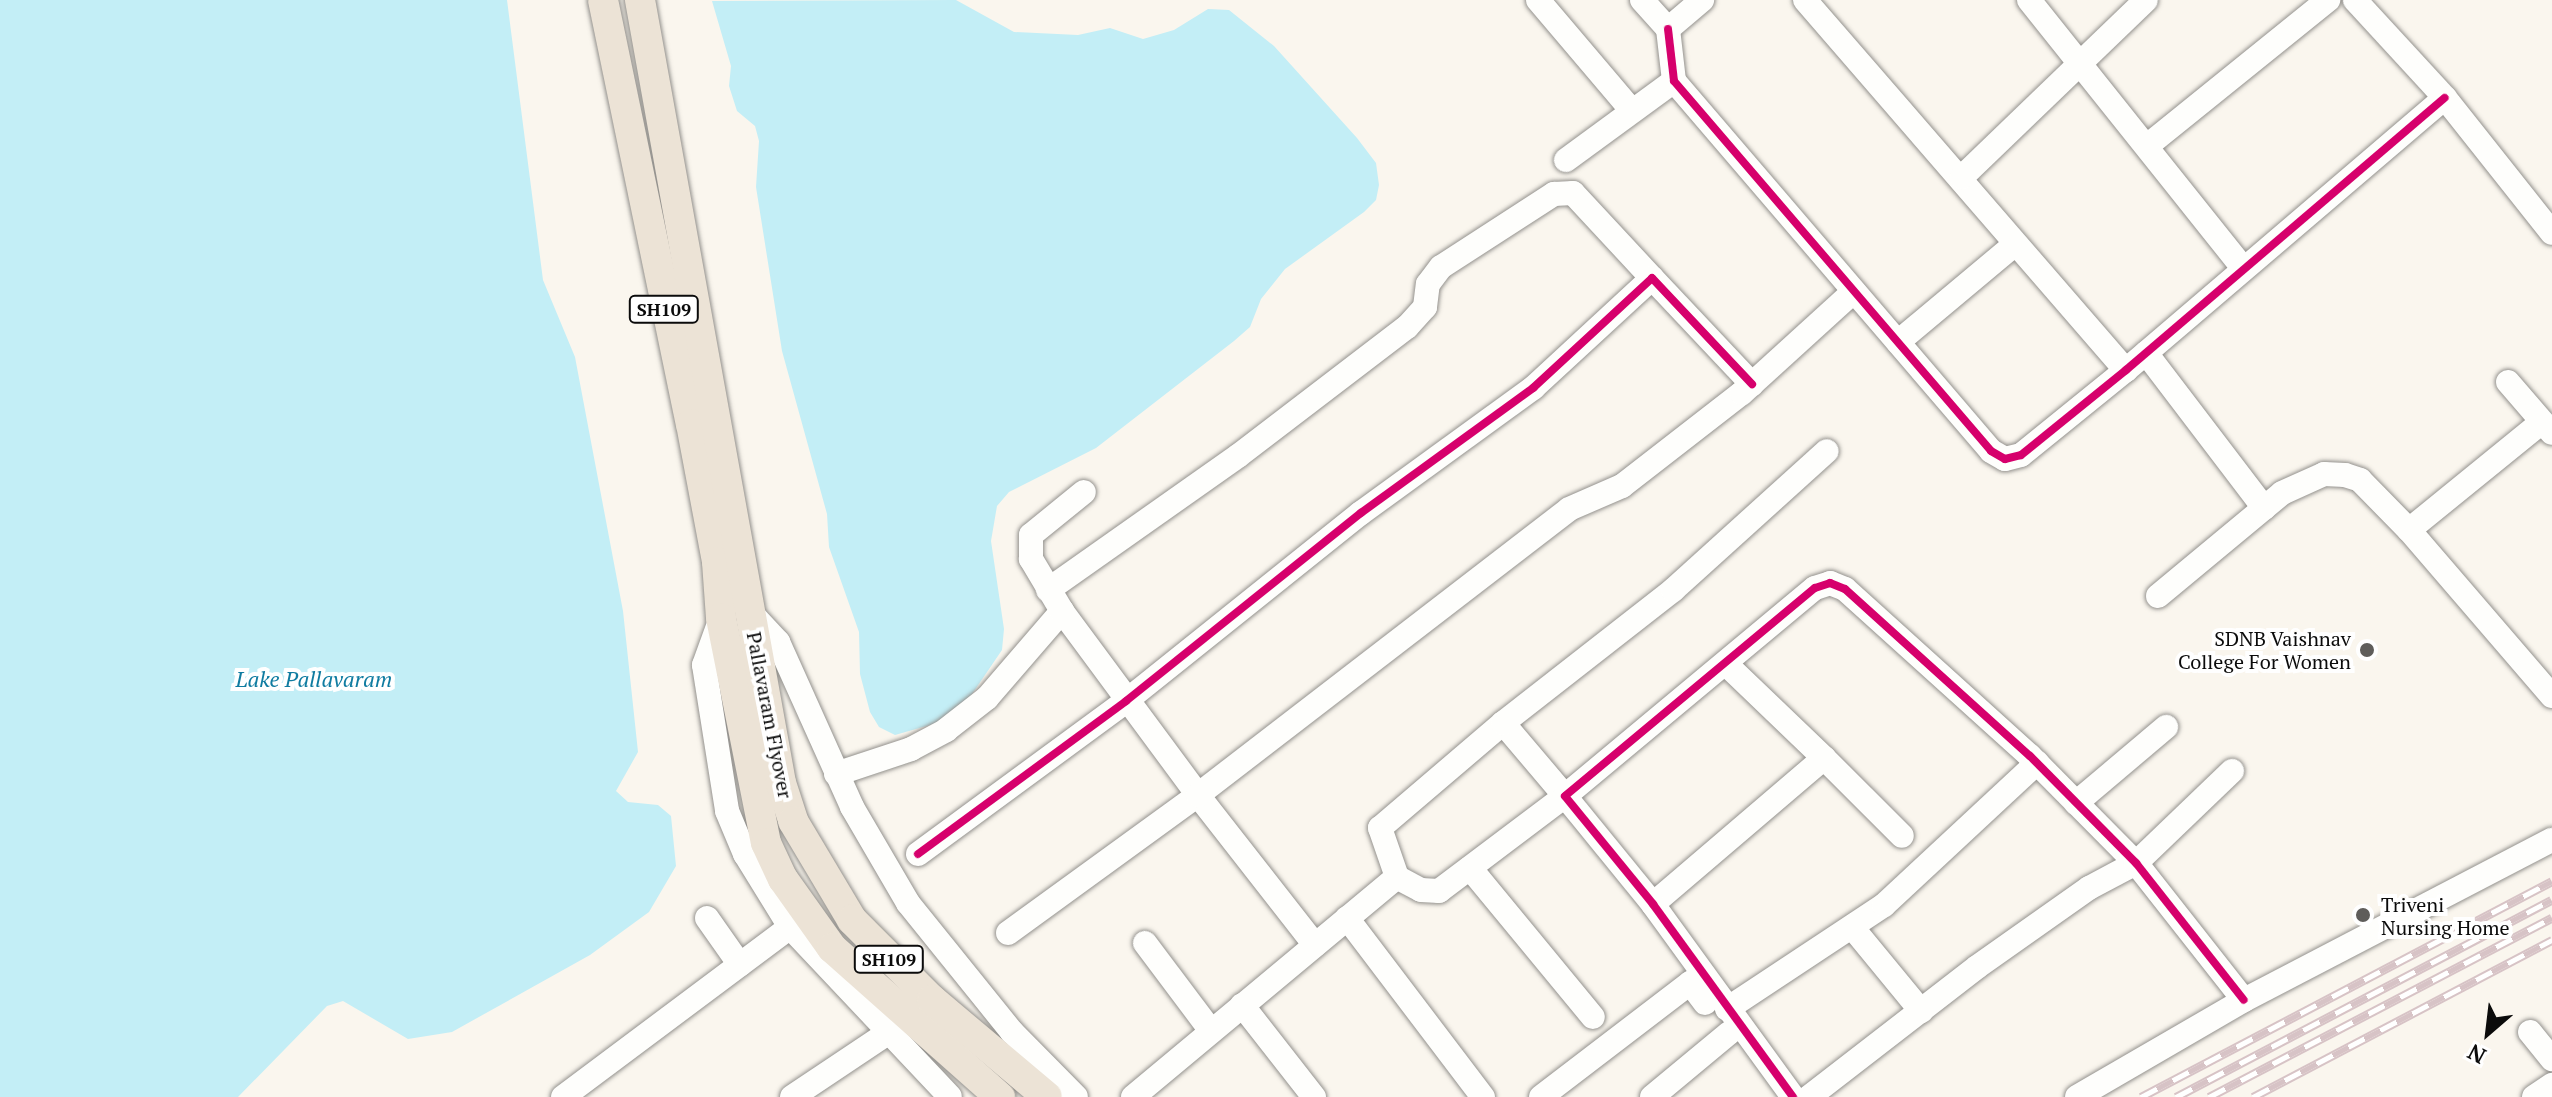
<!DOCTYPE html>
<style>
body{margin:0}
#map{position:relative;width:2552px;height:1097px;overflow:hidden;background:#faf6ee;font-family:"PT Serif",serif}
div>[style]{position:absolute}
.water>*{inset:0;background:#c3eef6}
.roads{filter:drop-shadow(0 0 2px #93918d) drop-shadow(0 0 2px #93918d)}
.minor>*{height:24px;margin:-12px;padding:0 12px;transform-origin:12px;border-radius:12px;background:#fefefc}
.major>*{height:30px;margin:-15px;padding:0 15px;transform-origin:15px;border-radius:15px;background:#ece3d6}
.rail>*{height:9px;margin-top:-4.5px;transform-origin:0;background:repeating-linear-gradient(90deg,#fff 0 18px,#d7c3c6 0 36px);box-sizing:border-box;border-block:2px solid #d7c3c6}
.cycleway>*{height:8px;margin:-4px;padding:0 4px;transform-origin:4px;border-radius:4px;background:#d6006c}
.dots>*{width:22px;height:22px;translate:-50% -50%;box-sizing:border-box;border:4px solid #fff;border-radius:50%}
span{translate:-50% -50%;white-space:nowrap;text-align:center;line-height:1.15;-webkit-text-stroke:8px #fff;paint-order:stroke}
.shield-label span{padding:2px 6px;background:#fff;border:2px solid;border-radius:6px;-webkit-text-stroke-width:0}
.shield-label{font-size:18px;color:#0b0b0b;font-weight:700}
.poi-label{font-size:20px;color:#0b0b0b}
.right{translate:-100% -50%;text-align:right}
.left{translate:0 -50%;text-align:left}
.street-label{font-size:20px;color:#0b0b0b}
.water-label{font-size:22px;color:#107ca1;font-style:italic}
.north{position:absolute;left:2448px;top:993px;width:80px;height:80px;-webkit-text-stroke:6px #fff;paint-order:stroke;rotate:208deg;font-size:22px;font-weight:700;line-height:32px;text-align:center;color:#0b0b0b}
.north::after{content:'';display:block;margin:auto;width:28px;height:36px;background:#0b0b0b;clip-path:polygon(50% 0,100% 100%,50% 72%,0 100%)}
</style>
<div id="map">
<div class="water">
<div style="clip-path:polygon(0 0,507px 0,543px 280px,575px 357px,623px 611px,638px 752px,616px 791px,628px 802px,658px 805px,671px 816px,676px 866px,649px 912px,590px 955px,452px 1032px,408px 1039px,343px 1001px,327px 1006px,238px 1097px,0 1097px)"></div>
<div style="clip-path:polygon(956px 0,1014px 32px,1078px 35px,1110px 28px,1143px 39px,1174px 30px,1208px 9px,1229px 10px,1274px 46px,1357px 138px,1376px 163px,1379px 185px,1376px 200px,1364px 212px,1285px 269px,1261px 299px,1250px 327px,1234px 341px,1096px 448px,1009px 492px,997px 506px,991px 541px,1004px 629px,1002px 650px,970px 697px,937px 723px,895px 735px,879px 727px,870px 712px,860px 674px,859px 632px,829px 547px,827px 514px,782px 351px,756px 187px,759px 141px,755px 126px,737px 111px,729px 86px,731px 66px,712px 1px)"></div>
</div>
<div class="roads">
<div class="minor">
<div style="left:1538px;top:0;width:145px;rotate:49.7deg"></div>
<div style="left:1642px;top:0;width:39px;rotate:48deg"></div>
<div style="left:1668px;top:29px;width:45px;rotate:-40.5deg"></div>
<div style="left:1805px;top:0;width:490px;rotate:49.1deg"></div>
<div style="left:2029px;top:0;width:343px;rotate:51.4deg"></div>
<div style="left:2355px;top:0;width:133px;rotate:47.4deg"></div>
<div style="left:2445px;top:98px;width:172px;rotate:51.6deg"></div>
<div style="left:1668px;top:29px;width:52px;rotate:83.4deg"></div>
<div style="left:1674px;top:81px;width:487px;rotate:49.4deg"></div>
<div style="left:1991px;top:451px;width:16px;rotate:30deg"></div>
<div style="left:2005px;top:459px;width:16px;rotate:-14deg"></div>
<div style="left:2021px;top:455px;width:135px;rotate:-39deg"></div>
<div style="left:2126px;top:370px;width:419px;rotate:-40.5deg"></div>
<div style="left:2147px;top:146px;width:233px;rotate:-38.9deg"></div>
<div style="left:1566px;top:160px;width:134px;rotate:-36.2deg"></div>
<div style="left:1962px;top:177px;width:255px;rotate:-43.9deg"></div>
<div style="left:1898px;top:342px;width:153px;rotate:-39.9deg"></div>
<div style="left:2146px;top:353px;width:195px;rotate:52.7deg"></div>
<div style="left:2508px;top:382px;width:67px;rotate:49.2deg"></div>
<div style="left:2409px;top:530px;width:171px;rotate:-39.1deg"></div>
<div style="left:1048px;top:590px;width:232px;rotate:-35.2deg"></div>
<div style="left:1238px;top:456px;width:213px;rotate:-37.4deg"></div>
<div style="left:1407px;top:327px;width:27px;rotate:-48deg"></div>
<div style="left:1425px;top:307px;width:23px;rotate:-83deg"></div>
<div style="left:1428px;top:284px;width:21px;rotate:-53deg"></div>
<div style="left:1441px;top:267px;width:135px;rotate:-32.9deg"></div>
<div style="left:1554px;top:194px;width:19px;rotate:-3deg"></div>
<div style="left:1573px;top:193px;width:116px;rotate:47.1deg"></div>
<div style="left:2158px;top:596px;width:161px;rotate:-39.7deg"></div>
<div style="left:2282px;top:493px;width:46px;rotate:-24.3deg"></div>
<div style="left:2324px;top:474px;width:21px;rotate:3deg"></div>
<div style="left:2345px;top:475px;width:16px;rotate:18deg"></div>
<div style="left:2360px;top:480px;width:70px;rotate:45.6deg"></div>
<div style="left:2409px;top:530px;width:219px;rotate:49.3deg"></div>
<div style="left:751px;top:613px;width:40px;rotate:47deg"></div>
<div style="left:778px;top:642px;width:181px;rotate:65.8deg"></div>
<div style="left:852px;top:807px;width:111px;rotate:59.7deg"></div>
<div style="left:908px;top:903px;width:166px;rotate:51.1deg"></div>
<div style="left:1012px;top:1032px;width:91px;rotate:45.4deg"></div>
<div style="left:721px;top:618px;width:50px;rotate:109.9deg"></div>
<div style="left:704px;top:665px;width:148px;rotate:81deg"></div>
<div style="left:727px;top:811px;width:47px;rotate:67.3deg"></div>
<div style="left:745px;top:854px;width:86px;rotate:58.3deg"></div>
<div style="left:790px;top:927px;width:233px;rotate:46.7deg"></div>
<div style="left:1503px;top:723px;width:96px;rotate:49.7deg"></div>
<div style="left:1565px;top:796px;width:158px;rotate:143deg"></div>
<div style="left:1439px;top:891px;width:18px;rotate:-177deg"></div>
<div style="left:1421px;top:890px;width:27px;rotate:-152deg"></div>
<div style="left:1397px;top:877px;width:52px;rotate:-109.1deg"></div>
<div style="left:1380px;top:828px;width:162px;rotate:-40.5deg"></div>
<div style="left:1503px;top:723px;width:216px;rotate:-38deg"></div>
<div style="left:1673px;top:590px;width:207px;rotate:-42.1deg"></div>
<div style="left:1824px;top:758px;width:110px;rotate:45deg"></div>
<div style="left:836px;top:774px;width:79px;rotate:-18.4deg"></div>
<div style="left:911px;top:749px;width:40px;rotate:-28deg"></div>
<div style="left:946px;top:730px;width:52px;rotate:-38deg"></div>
<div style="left:987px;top:698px;width:115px;rotate:-49.2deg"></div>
<div style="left:2076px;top:803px;width:118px;rotate:-40.2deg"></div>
<div style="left:918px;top:854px;width:258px;rotate:-36.3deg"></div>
<div style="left:1126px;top:701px;width:301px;rotate:-38.7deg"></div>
<div style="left:1361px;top:513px;width:213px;rotate:-36deg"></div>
<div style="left:1533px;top:388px;width:162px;rotate:-42.7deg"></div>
<div style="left:1652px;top:278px;width:146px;rotate:46.7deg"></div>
<div style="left:1470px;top:868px;width:193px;rotate:50.5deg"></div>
<div style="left:1653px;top:904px;width:225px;rotate:-40.5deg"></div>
<div style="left:1824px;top:758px;width:136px;rotate:-136.2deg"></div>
<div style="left:707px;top:918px;width:57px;rotate:54.9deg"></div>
<div style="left:1347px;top:918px;width:225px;rotate:52.8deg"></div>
<div style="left:1852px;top:927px;width:109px;rotate:50.6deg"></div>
<div style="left:1008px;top:933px;width:235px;rotate:-36deg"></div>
<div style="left:1198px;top:795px;width:229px;rotate:-126.5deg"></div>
<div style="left:1062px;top:611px;width:61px;rotate:-120.8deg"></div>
<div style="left:1031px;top:559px;width:24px;rotate:-90deg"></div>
<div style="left:1031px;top:535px;width:68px;rotate:-39.1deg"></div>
<div style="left:1145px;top:943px;width:110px;rotate:53.1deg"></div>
<div style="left:1315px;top:945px;width:190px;rotate:-128deg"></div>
<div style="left:1198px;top:795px;width:468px;rotate:-37.6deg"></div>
<div style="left:1569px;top:509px;width:58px;rotate:-23.5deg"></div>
<div style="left:1622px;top:486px;width:152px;rotate:-37.8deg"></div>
<div style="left:1742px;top:393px;width:151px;rotate:-42.3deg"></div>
<div style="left:1242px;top:1005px;width:117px;rotate:52deg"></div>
<div style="left:1727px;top:1009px;width:188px;rotate:-33.5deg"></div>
<div style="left:1884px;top:905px;width:209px;rotate:-42.9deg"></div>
<div style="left:2530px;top:1032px;width:35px;rotate:51deg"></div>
<div style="left:563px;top:1097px;width:284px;rotate:-36.8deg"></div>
<div style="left:792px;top:1097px;width:117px;rotate:-33.8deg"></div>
<div style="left:1133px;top:1097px;width:344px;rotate:-39.8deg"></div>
<div style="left:1541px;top:1097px;width:188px;rotate:-37.4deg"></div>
<div style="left:1690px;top:983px;width:25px;rotate:53deg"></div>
<div style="left:1652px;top:1097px;width:100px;rotate:-39.7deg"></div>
<div style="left:1793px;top:1097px;width:238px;rotate:-126deg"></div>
<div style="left:1653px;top:904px;width:139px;rotate:-129.2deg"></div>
<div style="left:1565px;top:796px;width:325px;rotate:-39.8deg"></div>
<div style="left:1815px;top:588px;width:16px;rotate:-18deg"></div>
<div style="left:1830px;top:583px;width:16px;rotate:22deg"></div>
<div style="left:1845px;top:589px;width:249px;rotate:42.1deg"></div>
<div style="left:2030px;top:756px;width:151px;rotate:45.3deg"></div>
<div style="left:2136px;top:863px;width:174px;rotate:51.8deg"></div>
<div style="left:1809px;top:1097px;width:212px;rotate:-37.7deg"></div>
<div style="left:1977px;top:967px;width:137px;rotate:-35.2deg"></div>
<div style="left:2089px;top:888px;width:53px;rotate:-28deg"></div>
<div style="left:2136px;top:863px;width:133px;rotate:-43.8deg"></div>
<div style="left:2077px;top:1097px;width:193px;rotate:-30.1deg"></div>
<div style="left:2244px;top:1000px;width:347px;rotate:-27.5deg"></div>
<div style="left:2534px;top:1097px;width:22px;rotate:-34deg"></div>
</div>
<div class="major">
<div style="left:603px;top:0;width:433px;rotate:78.3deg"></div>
<div style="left:691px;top:424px;width:140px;rotate:79.3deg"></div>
<div style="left:717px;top:562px;width:56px;rotate:85.9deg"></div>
<div style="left:721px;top:618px;width:229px;rotate:78.7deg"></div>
<div style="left:766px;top:843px;width:40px;rotate:65deg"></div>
<div style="left:783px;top:879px;width:85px;rotate:54.6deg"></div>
<div style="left:832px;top:948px;width:225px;rotate:41.6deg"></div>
<div style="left:640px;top:0;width:796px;rotate:79.79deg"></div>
<div style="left:781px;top:783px;width:40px;rotate:72deg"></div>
<div style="left:793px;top:821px;width:115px;rotate:59.2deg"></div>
<div style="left:852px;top:920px;width:113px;rotate:45deg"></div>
<div style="left:932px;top:1000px;width:150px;rotate:40.1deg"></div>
</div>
</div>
<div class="rail">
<div style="left:2141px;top:1097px;width:464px;rotate:-27.7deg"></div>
<div style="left:2176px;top:1097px;width:424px;rotate:-27.7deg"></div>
<div style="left:2209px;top:1097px;width:387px;rotate:-27.6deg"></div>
<div style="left:2253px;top:1097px;width:338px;rotate:-27.7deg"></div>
</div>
<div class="cycleway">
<div style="left:1668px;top:29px;width:52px;rotate:83.4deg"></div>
<div style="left:1674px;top:81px;width:487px;rotate:49.4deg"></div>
<div style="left:1991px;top:451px;width:16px;rotate:30deg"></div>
<div style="left:2005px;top:459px;width:16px;rotate:-14deg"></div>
<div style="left:2021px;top:455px;width:135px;rotate:-39deg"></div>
<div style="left:2126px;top:370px;width:419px;rotate:-40.5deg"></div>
<div style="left:918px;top:854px;width:258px;rotate:-36.3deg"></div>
<div style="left:1126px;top:701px;width:301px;rotate:-38.7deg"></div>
<div style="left:1361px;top:513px;width:213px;rotate:-36deg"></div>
<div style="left:1533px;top:388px;width:162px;rotate:-42.7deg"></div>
<div style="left:1652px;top:278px;width:146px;rotate:46.7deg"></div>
<div style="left:1793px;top:1097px;width:238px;rotate:-126deg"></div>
<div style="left:1653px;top:904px;width:139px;rotate:-129.2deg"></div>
<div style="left:1565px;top:796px;width:325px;rotate:-39.8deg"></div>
<div style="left:1815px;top:588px;width:16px;rotate:-18deg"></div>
<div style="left:1830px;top:583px;width:16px;rotate:22deg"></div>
<div style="left:1845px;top:589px;width:249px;rotate:42.1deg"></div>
<div style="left:2030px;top:756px;width:151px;rotate:45.3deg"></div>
<div style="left:2136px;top:863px;width:174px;rotate:51.8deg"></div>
</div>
<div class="dots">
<div style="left:2367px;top:650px;background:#5f5d5a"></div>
<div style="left:2363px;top:915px;background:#5f5d5a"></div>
</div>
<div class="shield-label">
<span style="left:664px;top:309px">SH109</span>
<span style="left:889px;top:959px">SH109</span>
</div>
<div class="poi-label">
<span class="right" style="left:2351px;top:650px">SDNB Vaishnav<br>College For Women</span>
<span class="left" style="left:2381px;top:916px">Triveni<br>Nursing Home</span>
</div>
<div class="street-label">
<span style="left:770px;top:715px;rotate:79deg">Pallavaram Flyover</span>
</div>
<div class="water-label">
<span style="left:314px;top:679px">Lake Pallavaram</span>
</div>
<div class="north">N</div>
</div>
